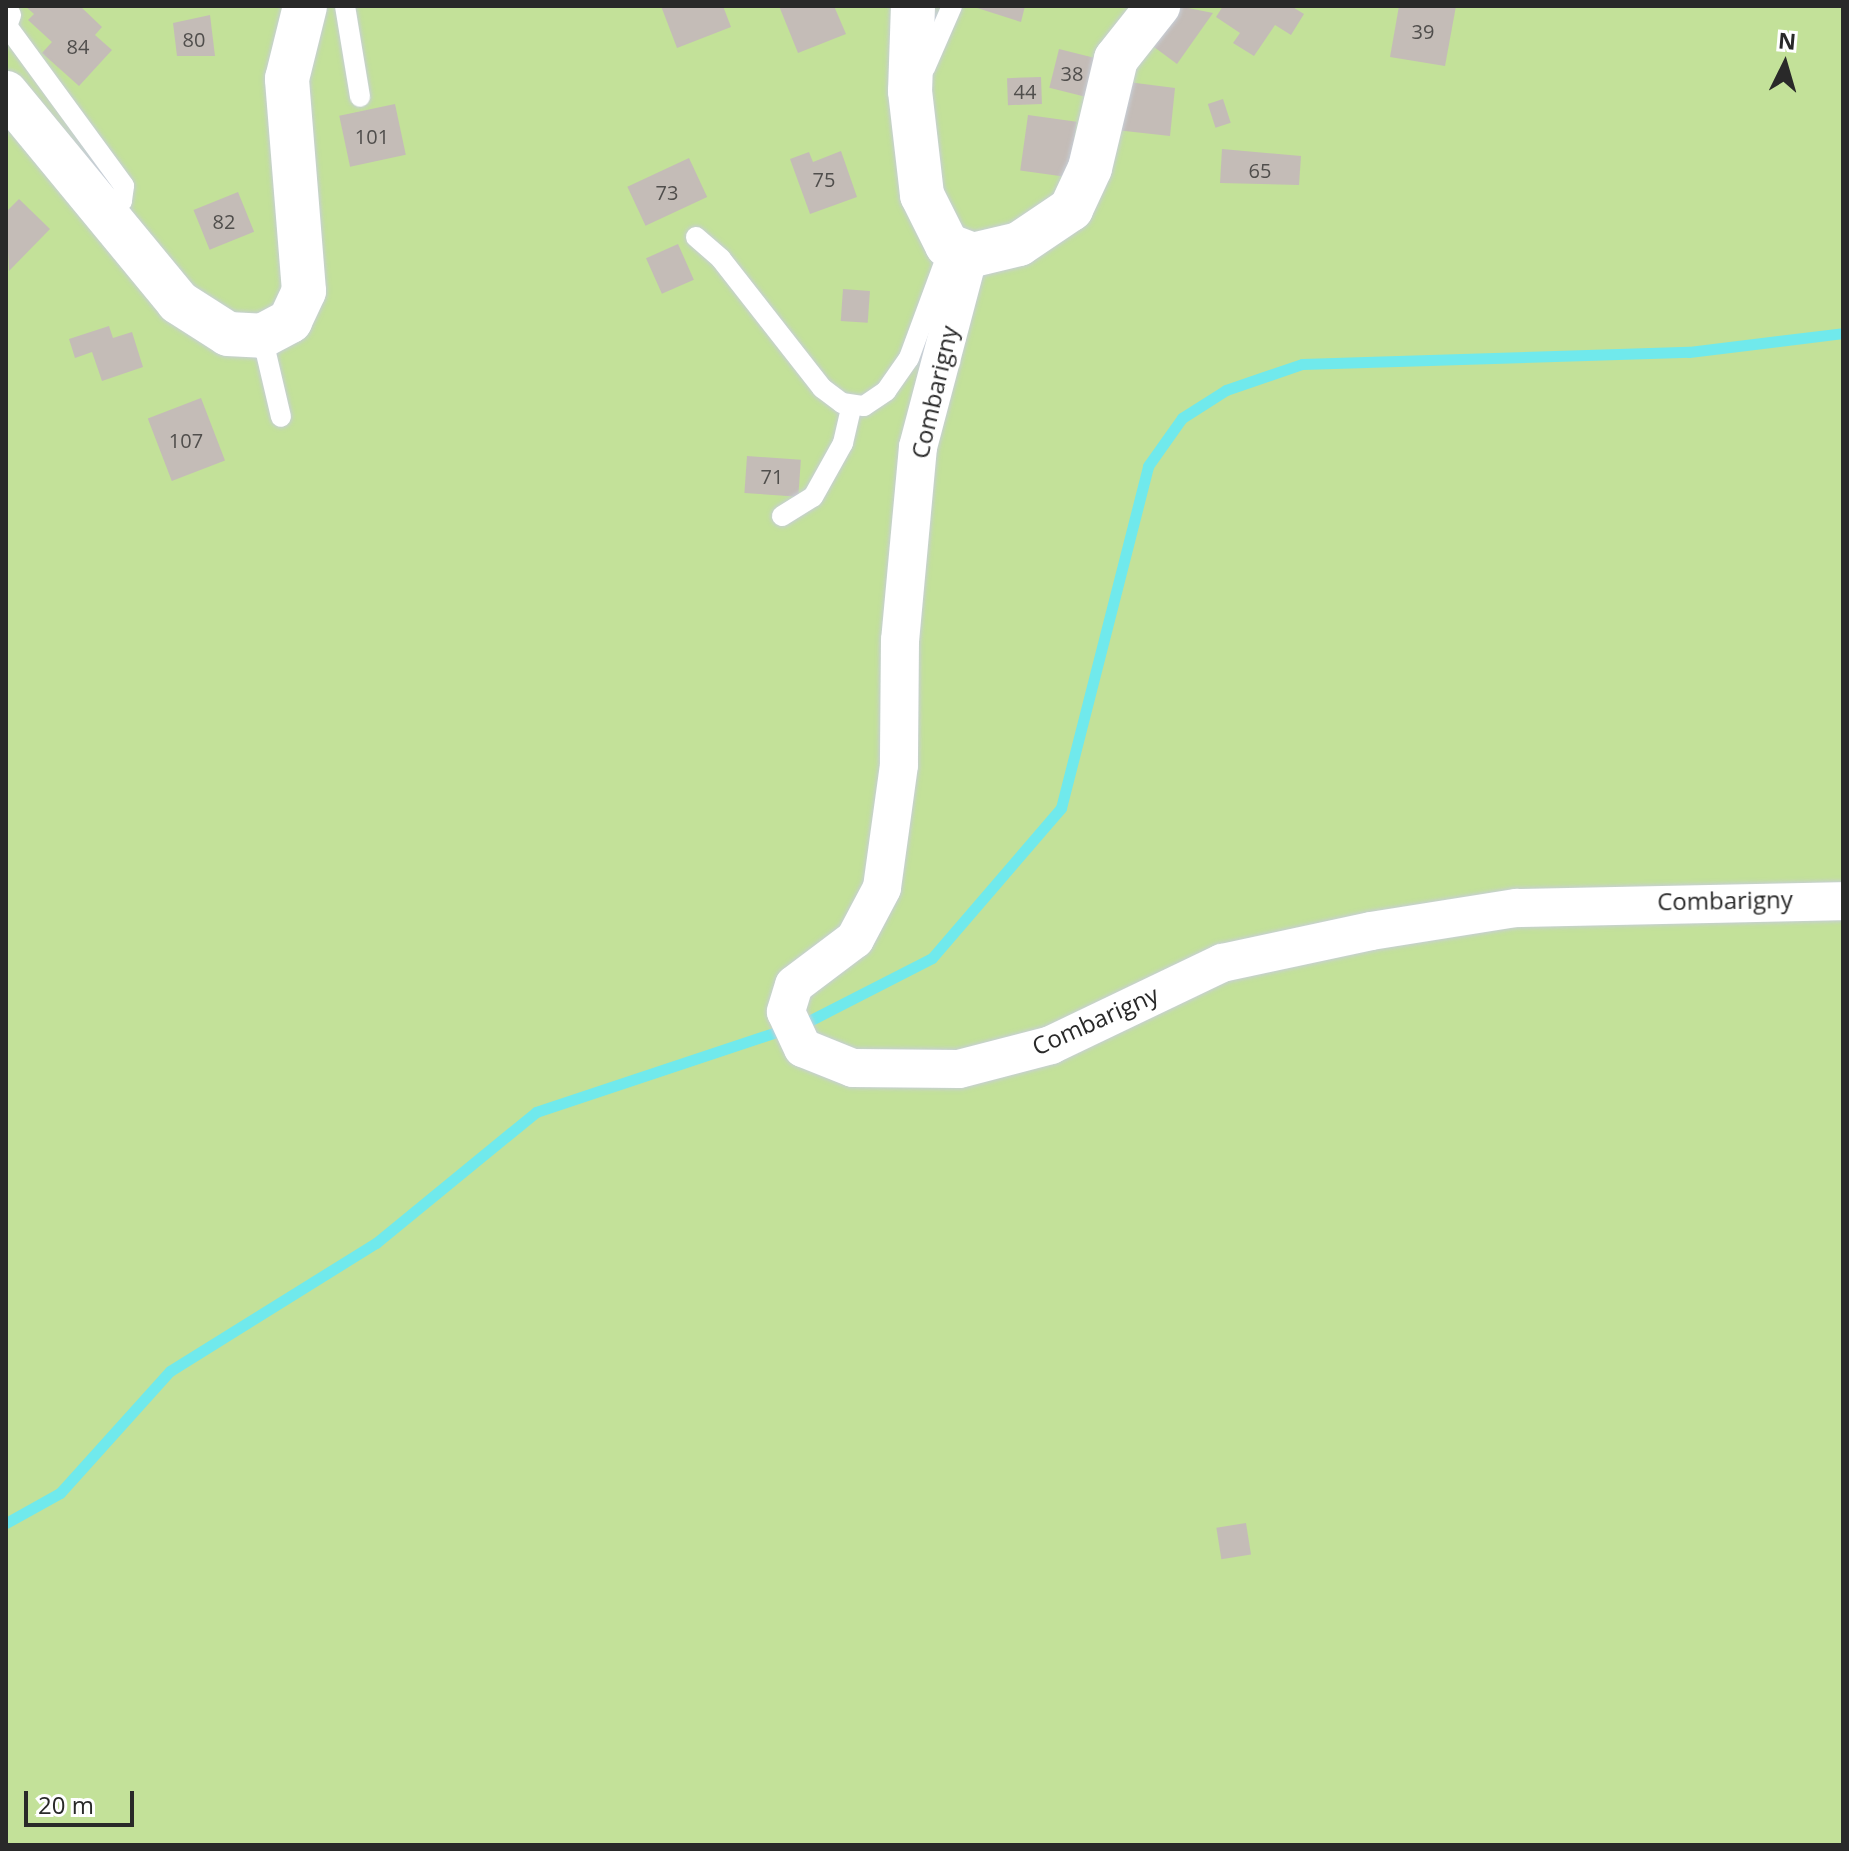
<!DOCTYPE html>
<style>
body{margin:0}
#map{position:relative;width:1849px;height:1851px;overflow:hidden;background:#ebe1dc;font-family:"Open Sans",sans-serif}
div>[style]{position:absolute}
.green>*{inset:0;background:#c3e199;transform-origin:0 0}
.stream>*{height:11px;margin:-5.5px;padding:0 5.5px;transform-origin:5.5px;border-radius:5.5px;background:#70e9ec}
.building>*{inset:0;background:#c4bcb7;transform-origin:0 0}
.roads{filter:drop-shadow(0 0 2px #c7ced7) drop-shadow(0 0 2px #c7ced7)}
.service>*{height:20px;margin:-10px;padding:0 10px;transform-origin:10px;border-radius:10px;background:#fff}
.minor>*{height:38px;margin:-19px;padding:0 19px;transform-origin:19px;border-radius:19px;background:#fff}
.tertiary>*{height:44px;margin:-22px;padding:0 22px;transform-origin:22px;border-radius:22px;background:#fff}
span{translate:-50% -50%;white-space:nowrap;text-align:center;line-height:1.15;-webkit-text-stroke:7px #fff;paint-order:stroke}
.number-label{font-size:20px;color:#504e4c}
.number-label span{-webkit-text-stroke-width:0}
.street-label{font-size:24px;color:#292929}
.frame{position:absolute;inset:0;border:8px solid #292929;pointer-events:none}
.north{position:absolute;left:1745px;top:24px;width:80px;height:80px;-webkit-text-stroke:6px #fff;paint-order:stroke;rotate:5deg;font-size:22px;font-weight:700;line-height:32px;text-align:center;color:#292929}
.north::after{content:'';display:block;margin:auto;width:28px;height:36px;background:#292929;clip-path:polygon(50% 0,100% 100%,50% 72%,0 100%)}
.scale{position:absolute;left:24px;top:1791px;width:110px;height:36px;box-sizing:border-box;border:4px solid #292929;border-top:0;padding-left:10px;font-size:24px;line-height:28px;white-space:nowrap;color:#292929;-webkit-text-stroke:6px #fff;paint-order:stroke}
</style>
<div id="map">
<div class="green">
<div style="left:6px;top:6px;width:1837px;height:1839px"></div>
</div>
<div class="stream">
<div style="left:6px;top:1523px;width:62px;rotate:-29.1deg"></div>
<div style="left:60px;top:1493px;width:164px;rotate:-48deg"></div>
<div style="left:170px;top:1371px;width:243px;rotate:-31.9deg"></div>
<div style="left:376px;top:1243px;width:207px;rotate:-39.3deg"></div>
<div style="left:536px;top:1112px;width:288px;rotate:-18.4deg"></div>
<div style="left:809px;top:1021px;width:138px;rotate:-27.1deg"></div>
<div style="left:932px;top:958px;width:198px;rotate:-49.3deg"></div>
<div style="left:1061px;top:808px;width:353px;rotate:-75.7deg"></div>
<div style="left:1148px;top:466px;width:59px;rotate:-54.7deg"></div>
<div style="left:1182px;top:418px;width:52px;rotate:-32.5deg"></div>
<div style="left:1226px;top:390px;width:80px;rotate:-18.9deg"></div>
<div style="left:1302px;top:364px;width:387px;rotate:-1.8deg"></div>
<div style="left:1689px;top:352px;width:155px;rotate:-7deg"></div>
</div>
<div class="building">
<div style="clip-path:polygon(25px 6px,80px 6px,102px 27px,95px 35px,112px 50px,79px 86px,42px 53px,52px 42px,28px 20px,34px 14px)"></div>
<div style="clip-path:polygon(661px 6px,723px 6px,731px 27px,677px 48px)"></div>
<div style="clip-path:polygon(779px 6px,834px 6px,846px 34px,798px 53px)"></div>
<div style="clip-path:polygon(971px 6px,1025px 6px,1021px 22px)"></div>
<div style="clip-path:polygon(1178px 6px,1213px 13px,1177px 64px,1150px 44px)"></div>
<div style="clip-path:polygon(1223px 6px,1291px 6px,1304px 14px,1291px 35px,1275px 25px,1254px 56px,1233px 43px,1240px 33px,1216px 17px)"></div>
<div style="clip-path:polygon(1399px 6px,1456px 6px,1445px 66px,1390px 57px)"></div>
<div style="clip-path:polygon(210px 15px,215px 56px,177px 56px,173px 23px)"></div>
<div style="left:1059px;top:49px;width:37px;height:40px;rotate:14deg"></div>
<div style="left:1041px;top:77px;width:27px;height:34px;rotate:88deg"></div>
<div style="clip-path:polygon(1128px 82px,1175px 88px,1170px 136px,1116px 130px)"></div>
<div style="left:1223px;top:99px;width:25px;height:16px;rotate:72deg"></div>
<div style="left:395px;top:104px;width:52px;height:57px;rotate:78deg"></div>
<div style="left:1028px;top:115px;width:49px;height:56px;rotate:8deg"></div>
<div style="clip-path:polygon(1222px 149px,1301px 156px,1299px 185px,1220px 183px)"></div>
<div style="clip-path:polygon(841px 151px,857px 197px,810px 214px,790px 159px,809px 152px,813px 162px)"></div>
<div style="left:689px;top:158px;width:43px;height:68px;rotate:65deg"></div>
<div style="left:238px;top:192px;width:43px;height:48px;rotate:68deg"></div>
<div style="clip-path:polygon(19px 199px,50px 229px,9px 271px,6px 212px)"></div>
<div style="left:678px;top:244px;width:39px;height:35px;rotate:66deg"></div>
<div style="left:843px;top:289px;width:27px;height:32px;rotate:4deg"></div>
<div style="clip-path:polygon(109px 326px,113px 338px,132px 332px,143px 367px,102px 381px,92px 352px,75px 358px,69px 339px)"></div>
<div style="left:201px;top:398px;width:67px;height:57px;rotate:69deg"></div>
<div style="left:747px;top:456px;width:54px;height:37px;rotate:4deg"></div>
<div style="left:1246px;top:1523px;width:32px;height:30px;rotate:81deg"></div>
</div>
<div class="roads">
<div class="service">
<div style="left:345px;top:6px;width:92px;rotate:80.6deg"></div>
<div style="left:11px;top:15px;width:12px;rotate:110deg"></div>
<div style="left:7px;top:26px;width:198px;rotate:53.8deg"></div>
<div style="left:124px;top:186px;width:15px;rotate:98deg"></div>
<div style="left:122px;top:201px;width:21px;rotate:139deg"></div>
<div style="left:925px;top:68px;width:68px;rotate:-66.5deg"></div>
<div style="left:696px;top:237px;width:33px;rotate:41deg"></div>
<div style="left:721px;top:259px;width:164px;rotate:51.9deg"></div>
<div style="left:822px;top:388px;width:25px;rotate:37deg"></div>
<div style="left:842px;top:403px;width:22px;rotate:8deg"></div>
<div style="left:864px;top:406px;width:27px;rotate:-34deg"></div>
<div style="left:886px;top:391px;width:40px;rotate:-55.1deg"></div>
<div style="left:909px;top:358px;width:118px;rotate:-69.7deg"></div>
<div style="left:262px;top:336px;width:83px;rotate:76.8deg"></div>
<div style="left:782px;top:516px;width:36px;rotate:-32deg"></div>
<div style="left:813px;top:497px;width:62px;rotate:-60.9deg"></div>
<div style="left:843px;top:443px;width:39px;rotate:-77deg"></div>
</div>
<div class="minor">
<div style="left:969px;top:254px;width:200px;rotate:104.8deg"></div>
<div style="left:918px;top:447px;width:194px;rotate:95.3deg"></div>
<div style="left:900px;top:640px;width:125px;rotate:90.5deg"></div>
<div style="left:899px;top:765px;width:124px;rotate:97.9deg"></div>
<div style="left:882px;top:888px;width:58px;rotate:117.9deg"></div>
<div style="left:855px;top:939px;width:76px;rotate:143deg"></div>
<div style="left:794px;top:985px;width:28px;rotate:107deg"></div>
<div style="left:786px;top:1012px;width:40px;rotate:65deg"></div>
<div style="left:803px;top:1048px;width:54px;rotate:21.8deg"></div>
<div style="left:853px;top:1068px;width:106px;rotate:0.5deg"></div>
<div style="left:959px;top:1069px;width:95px;rotate:-14.6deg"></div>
<div style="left:1051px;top:1045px;width:190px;rotate:-25.6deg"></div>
<div style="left:1222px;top:963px;width:152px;rotate:-12.1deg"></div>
<div style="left:1371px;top:931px;width:148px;rotate:-9deg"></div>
<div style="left:1517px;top:908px;width:326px;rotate:-1.2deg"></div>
</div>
<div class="tertiary">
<div style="left:913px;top:6px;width:85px;rotate:92deg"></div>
<div style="left:910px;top:91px;width:105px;rotate:83.4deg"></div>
<div style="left:922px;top:195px;width:56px;rotate:63.4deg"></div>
<div style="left:947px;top:245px;width:28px;rotate:21deg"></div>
<div style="left:973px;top:255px;width:47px;rotate:-13.4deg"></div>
<div style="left:1019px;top:244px;width:63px;rotate:-33.9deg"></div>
<div style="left:1071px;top:209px;width:45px;rotate:-65.1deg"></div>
<div style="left:1090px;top:168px;width:112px;rotate:-76.6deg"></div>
<div style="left:1116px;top:59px;width:68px;rotate:-51.6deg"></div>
<div style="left:6px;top:93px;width:271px;rotate:50.5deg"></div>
<div style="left:178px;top:302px;width:59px;rotate:32.6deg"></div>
<div style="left:228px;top:334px;width:34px;rotate:3deg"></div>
<div style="left:262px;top:336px;width:32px;rotate:-28deg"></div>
<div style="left:290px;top:321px;width:33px;rotate:-65deg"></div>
<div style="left:304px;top:291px;width:213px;rotate:-94.6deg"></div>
<div style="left:287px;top:79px;width:75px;rotate:-76.1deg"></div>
</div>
</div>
<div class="number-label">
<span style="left:1423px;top:31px">39</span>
<span style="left:194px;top:39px">80</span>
<span style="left:78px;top:46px">84</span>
<span style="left:1072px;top:73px">38</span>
<span style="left:1025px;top:91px">44</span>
<span style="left:372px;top:136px">101</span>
<span style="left:1260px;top:170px">65</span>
<span style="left:824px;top:179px">75</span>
<span style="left:667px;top:192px">73</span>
<span style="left:224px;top:221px">82</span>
<span style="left:186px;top:440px">107</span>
<span style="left:772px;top:476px">71</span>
</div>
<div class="street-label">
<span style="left:934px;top:392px;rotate:-77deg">Combarigny</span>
<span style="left:1725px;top:900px;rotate:-1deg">Combarigny</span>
<span style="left:1095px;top:1020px;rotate:-24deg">Combarigny</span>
</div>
<div class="frame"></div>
<div class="north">N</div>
<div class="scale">20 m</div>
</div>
